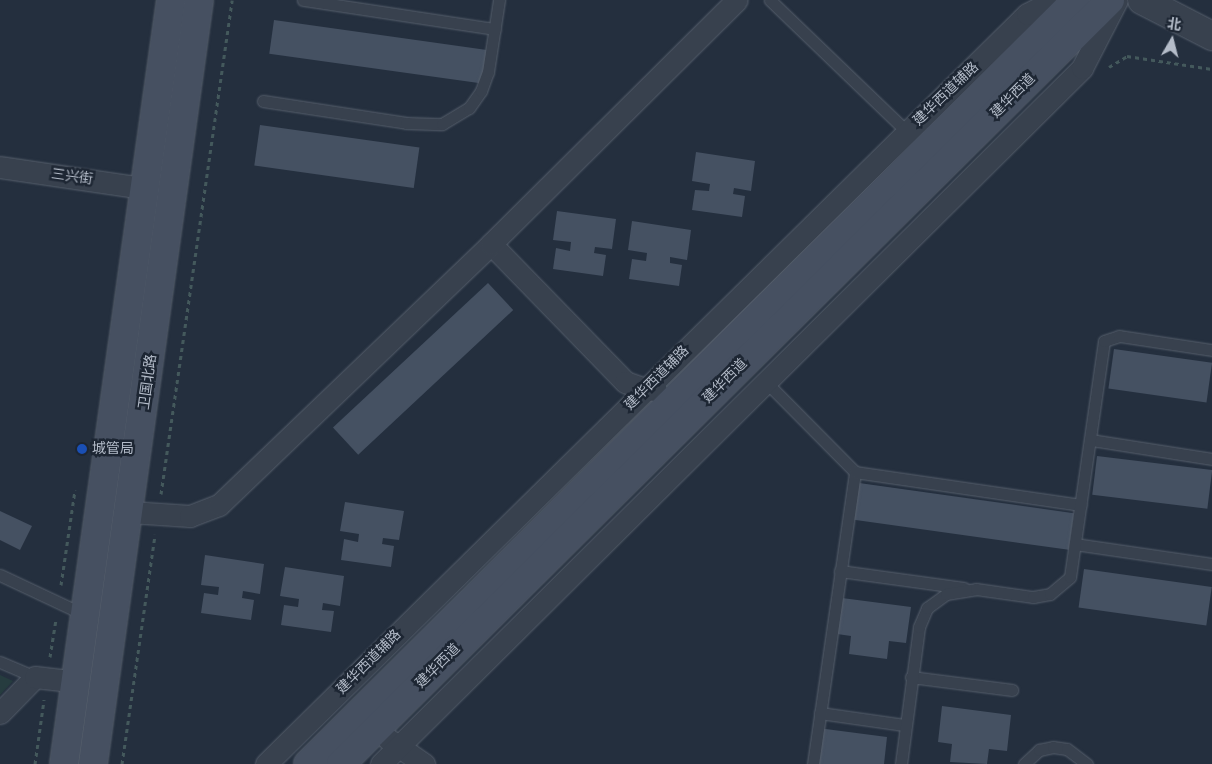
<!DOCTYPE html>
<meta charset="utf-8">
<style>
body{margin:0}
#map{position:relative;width:1212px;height:764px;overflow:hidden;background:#242f3e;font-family:"Fira Sans","Noto Sans SC",sans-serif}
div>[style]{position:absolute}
.green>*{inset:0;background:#263c3f}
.building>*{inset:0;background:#455162;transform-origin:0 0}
.path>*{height:3px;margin-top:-1.5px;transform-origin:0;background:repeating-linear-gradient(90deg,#44595c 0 4px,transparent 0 8px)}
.roads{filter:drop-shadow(0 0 1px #565f6c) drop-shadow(0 0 1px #565f6c)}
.service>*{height:11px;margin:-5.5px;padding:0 5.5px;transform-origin:5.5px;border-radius:5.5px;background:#38414e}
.minor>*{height:21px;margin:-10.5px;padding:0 10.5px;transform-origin:10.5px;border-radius:10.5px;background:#38414e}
.tertiary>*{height:28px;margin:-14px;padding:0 14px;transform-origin:14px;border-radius:14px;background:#38414e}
.secondary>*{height:28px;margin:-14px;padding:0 14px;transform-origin:14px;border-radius:14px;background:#465061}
.dots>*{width:14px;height:14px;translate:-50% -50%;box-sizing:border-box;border:2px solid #1d2633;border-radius:50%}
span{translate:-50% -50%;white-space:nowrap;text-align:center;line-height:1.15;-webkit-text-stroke:5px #1d2633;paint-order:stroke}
.street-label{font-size:14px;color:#b4bcc9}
.poi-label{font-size:14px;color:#b4bcc9}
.left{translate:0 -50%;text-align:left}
.north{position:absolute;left:1147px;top:15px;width:50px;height:50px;-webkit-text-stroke:4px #1d2633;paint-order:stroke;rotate:8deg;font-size:14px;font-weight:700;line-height:20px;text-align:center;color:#b4bcc9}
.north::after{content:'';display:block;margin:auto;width:18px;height:22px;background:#b4bcc9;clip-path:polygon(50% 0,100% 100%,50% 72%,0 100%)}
</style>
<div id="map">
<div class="green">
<div style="clip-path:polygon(0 675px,13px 681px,0 695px)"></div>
</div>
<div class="building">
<div style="left:274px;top:20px;width:215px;height:34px;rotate:8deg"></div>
<div style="left:260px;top:125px;width:161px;height:41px;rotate:8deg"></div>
<div style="clip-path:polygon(696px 152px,755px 161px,751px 191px,734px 188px,733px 194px,745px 196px,742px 217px,692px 210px,695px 190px,709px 191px,710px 184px,692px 181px)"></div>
<div style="clip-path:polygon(557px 211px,616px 219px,612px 249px,595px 247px,594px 253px,606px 255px,603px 276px,553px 269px,556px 248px,570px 251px,571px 242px,553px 240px)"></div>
<div style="clip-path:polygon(632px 221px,691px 230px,687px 260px,670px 257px,670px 263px,682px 265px,679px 286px,629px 279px,632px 259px,646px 261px,647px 253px,628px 250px)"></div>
<div style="left:488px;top:283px;width:37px;height:212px;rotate:47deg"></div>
<div style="left:1114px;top:349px;width:99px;height:40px;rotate:8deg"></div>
<div style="left:1097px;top:456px;width:116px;height:39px;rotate:7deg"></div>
<div style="left:852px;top:482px;width:224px;height:37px;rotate:8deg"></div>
<div style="clip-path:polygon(345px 502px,404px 511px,399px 540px,383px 538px,382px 544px,394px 546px,391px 567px,341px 560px,344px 539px,358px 542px,359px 534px,340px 531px)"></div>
<div style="clip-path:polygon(0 511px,32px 526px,20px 550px,0 540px)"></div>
<div style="clip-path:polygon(205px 555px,264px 564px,260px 594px,243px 591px,242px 598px,254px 600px,251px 620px,201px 613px,204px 593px,218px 595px,219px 587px,201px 585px)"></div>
<div style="clip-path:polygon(285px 567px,344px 576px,340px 606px,323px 603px,322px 610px,334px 611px,331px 632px,281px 625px,284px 605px,298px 607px,299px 599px,280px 596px)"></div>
<div style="left:1084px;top:569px;width:129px;height:39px;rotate:8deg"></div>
<div style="clip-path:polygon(842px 598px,911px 607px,906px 643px,889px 641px,887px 659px,849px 654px,851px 636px,837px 634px)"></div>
<div style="clip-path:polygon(942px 706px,1011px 715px,1007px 751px,989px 749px,987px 764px,950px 762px,952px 744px,938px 742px)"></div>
<div style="clip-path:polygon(818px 728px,887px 737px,884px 764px,814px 764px)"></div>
</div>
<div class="path">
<div style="left:1109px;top:67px;width:21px;rotate:-31deg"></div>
<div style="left:1127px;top:56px;width:86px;rotate:8.7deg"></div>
<div style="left:161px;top:494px;width:499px;rotate:-81.8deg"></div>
<div style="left:61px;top:585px;width:96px;rotate:-81.6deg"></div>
<div style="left:50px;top:657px;width:38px;rotate:-81deg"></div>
<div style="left:35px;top:764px;width:65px;rotate:-82deg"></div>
<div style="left:122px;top:764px;width:232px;rotate:-81.8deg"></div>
</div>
<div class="roads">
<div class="service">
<div style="left:303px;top:0;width:194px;rotate:8.6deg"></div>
<div style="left:770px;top:0;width:190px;rotate:43.9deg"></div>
<div style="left:263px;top:101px;width:145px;rotate:8.7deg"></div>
<div style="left:406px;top:123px;width:36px;rotate:2deg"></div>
<div style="left:442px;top:124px;width:31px;rotate:-31deg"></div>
<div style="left:469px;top:108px;width:21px;rotate:-55deg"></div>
<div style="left:481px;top:91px;width:20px;rotate:-70deg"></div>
<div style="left:488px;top:72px;width:73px;rotate:-81.3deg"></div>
<div style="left:766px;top:382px;width:127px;rotate:45.3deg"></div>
<div style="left:1091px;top:440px;width:122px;rotate:8.9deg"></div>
<div style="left:1075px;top:544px;width:138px;rotate:8.3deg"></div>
<div style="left:840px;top:571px;width:125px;rotate:7.8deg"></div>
<div style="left:0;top:575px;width:94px;rotate:25.2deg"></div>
<div style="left:0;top:662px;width:38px;rotate:23deg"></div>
<div style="left:911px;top:677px;width:102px;rotate:7.3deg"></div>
<div style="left:820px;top:713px;width:85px;rotate:8.1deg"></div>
<div style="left:813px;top:764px;width:295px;rotate:-81.8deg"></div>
<div style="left:855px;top:472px;width:228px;rotate:8.3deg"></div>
<div style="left:901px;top:764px;width:138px;rotate:-82.5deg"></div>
<div style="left:919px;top:627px;width:21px;rotate:-67deg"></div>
<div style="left:927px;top:608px;width:24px;rotate:-36deg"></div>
<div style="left:946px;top:594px;width:30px;rotate:-9deg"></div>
<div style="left:976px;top:589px;width:58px;rotate:8deg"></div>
<div style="left:1033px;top:597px;width:17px;rotate:-10deg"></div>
<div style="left:1050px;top:594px;width:26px;rotate:-40deg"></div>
<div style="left:1070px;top:577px;width:238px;rotate:-81.8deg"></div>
<div style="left:1104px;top:341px;width:16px;rotate:-18deg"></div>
<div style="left:1119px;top:336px;width:94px;rotate:8.6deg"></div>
<div style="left:1024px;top:764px;width:21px;rotate:-43deg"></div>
<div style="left:1039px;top:750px;width:14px;rotate:-12deg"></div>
<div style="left:1053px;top:747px;width:14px;rotate:8deg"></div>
<div style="left:1067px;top:749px;width:25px;rotate:37deg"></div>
</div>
<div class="minor">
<div style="left:0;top:167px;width:145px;rotate:8.4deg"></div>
<div style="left:491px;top:244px;width:192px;rotate:45.8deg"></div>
<div style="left:625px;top:382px;width:21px;rotate:19deg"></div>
<div style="left:645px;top:389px;width:11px;rotate:5deg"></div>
<div style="left:130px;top:512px;width:60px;rotate:3.8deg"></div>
<div style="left:190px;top:516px;width:31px;rotate:-21deg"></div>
<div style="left:219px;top:505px;width:377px;rotate:-43.8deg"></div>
<div style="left:491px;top:244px;width:346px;rotate:-44.8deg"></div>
<div style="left:0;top:713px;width:50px;rotate:-45.8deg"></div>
<div style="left:35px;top:677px;width:43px;rotate:6.6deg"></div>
<div style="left:388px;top:739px;width:44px;rotate:34.8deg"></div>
<div style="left:266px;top:764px;width:1068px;rotate:-44.58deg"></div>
<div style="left:1027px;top:14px;width:31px;rotate:-27deg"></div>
<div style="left:381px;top:764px;width:988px;rotate:-44.79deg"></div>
<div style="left:1082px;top:68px;width:76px;rotate:-62.8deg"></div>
</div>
<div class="tertiary">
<div style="left:1142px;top:0;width:79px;rotate:27.2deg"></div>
</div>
<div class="secondary">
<div style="left:64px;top:764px;width:771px;rotate:-82.03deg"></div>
<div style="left:93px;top:764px;width:771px;rotate:-82.1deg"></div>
<div style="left:308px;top:764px;width:1083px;rotate:-44.85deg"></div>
<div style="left:341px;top:764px;width:1084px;rotate:-44.81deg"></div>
</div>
</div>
<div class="dots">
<div style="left:82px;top:449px;background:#1a4fb4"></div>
</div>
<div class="street-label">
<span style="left:946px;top:94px;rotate:-44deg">建华西道辅路</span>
<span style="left:1013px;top:96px;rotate:-45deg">建华西道</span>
<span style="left:72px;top:177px;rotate:8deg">三兴街</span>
<span style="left:657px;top:378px;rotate:-45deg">建华西道辅路</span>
<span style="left:725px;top:381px;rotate:-45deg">建华西道</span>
<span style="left:148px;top:382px;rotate:-82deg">卫国北路</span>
<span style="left:369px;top:662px;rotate:-45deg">建华西道辅路</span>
<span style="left:438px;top:666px;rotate:-45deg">建华西道</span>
</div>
<div class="poi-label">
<span class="left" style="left:92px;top:449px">城管局</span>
</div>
<div class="north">北</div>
</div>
